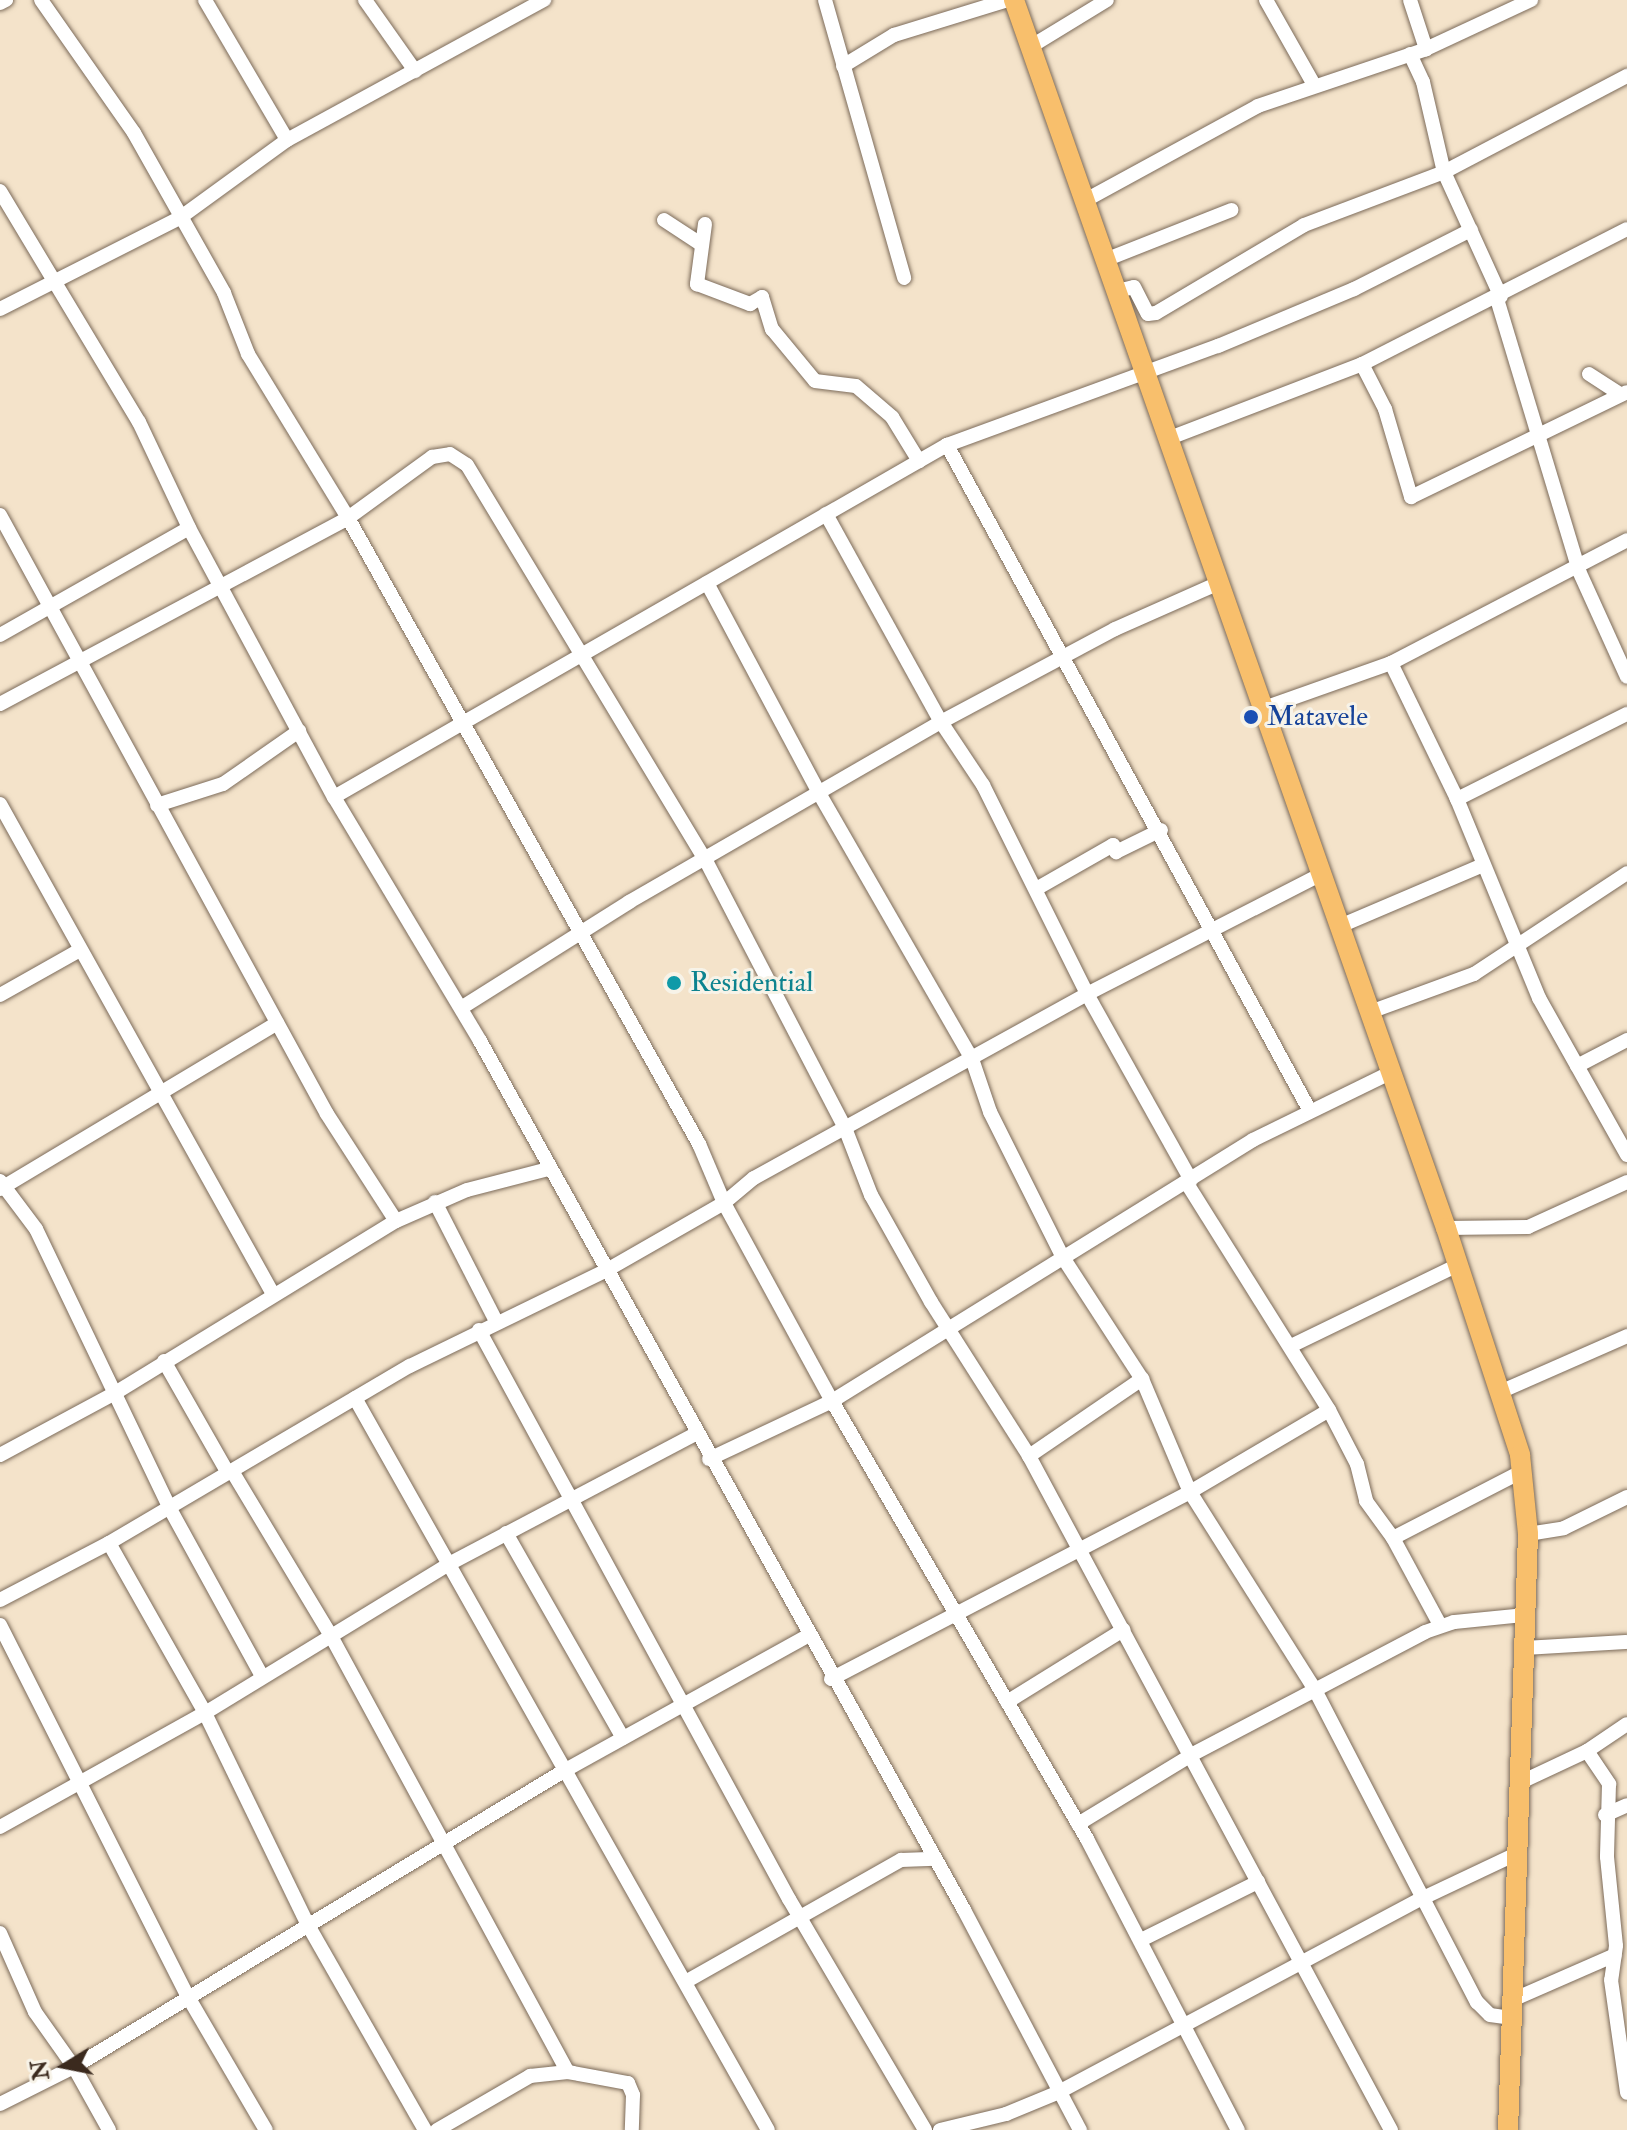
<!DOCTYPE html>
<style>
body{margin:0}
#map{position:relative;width:1627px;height:2130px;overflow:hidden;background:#f4e3ca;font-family:"IM FELL Double Pica",serif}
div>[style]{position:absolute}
.roads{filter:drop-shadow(0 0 2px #7c6b5a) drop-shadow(0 0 2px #7c6b5a)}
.minor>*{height:14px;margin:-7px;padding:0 7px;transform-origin:7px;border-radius:7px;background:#fff}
.highway>*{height:20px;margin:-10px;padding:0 10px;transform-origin:10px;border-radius:10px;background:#f8bf6c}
.dots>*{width:22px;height:22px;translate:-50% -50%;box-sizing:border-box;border:4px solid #f7f3e8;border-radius:50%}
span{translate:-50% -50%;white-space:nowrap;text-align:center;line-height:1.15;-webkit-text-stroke:6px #f7f3e8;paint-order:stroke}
.transit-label{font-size:28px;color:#164399}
.left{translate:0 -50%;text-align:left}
.culture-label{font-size:28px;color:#0d838f}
.north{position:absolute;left:24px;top:2026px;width:80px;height:80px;-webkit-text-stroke:6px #f7f3e8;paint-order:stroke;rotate:260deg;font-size:22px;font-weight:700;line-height:32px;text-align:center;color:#3b2a1e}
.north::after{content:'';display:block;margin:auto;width:28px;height:36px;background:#3b2a1e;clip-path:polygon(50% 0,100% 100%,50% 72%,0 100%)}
</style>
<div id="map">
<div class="roads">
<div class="minor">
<div style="left:41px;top:0;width:162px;rotate:55deg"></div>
<div style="left:134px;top:133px;width:184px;rotate:60.6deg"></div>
<div style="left:224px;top:293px;width:66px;rotate:68.5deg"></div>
<div style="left:248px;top:354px;width:192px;rotate:58.6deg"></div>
<div style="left:348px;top:518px;width:718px;rotate:60.72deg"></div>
<div style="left:699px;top:1144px;width:64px;rotate:67deg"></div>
<div style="left:724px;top:1203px;width:226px;rotate:61.4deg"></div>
<div style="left:832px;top:1401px;width:507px;rotate:59.79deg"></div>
<div style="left:1087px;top:1839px;width:328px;rotate:62.6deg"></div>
<div style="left:205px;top:0;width:162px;rotate:59.6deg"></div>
<div style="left:365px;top:0;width:87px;rotate:54.8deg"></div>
<div style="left:825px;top:0;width:289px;rotate:74.1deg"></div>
<div style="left:1266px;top:0;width:98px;rotate:60.5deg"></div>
<div style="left:1410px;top:0;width:52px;rotate:71.9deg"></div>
<div style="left:0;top:3px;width:7px;rotate:-27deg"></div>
<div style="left:1030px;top:47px;width:90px;rotate:-31.4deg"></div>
<div style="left:1410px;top:54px;width:31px;rotate:65deg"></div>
<div style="left:1423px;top:82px;width:92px;rotate:76.9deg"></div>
<div style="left:1444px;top:172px;width:137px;rotate:65.5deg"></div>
<div style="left:843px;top:66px;width:60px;rotate:-31.3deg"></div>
<div style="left:894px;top:35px;width:119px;rotate:-17.1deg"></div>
<div style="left:0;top:191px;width:270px;rotate:59deg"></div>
<div style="left:139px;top:422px;width:117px;rotate:64.7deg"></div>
<div style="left:189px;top:528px;width:306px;rotate:61.7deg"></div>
<div style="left:334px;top:797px;width:284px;rotate:59.1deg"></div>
<div style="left:480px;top:1041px;width:995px;rotate:60.88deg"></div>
<div style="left:964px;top:1910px;width:249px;rotate:62.2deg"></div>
<div style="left:1084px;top:201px;width:198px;rotate:-28.6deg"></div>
<div style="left:1258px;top:106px;width:177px;rotate:-18.7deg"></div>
<div style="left:1426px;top:49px;width:116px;rotate:-25deg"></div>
<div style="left:664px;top:220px;width:45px;rotate:33.3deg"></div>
<div style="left:705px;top:224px;width:61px;rotate:97.6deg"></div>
<div style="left:697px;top:284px;width:57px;rotate:20.7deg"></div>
<div style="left:750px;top:304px;width:14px;rotate:-30deg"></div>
<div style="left:762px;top:297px;width:34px;rotate:73deg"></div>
<div style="left:772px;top:329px;width:67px;rotate:50.4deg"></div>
<div style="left:815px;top:381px;width:41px;rotate:7deg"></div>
<div style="left:856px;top:386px;width:48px;rotate:40.7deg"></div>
<div style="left:892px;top:417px;width:52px;rotate:58.5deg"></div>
<div style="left:1105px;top:260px;width:136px;rotate:-21.6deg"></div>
<div style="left:1117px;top:291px;width:17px;rotate:-13deg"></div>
<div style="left:1134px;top:287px;width:30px;rotate:63deg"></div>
<div style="left:1148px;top:314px;width:8px;rotate:-7deg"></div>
<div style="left:1156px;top:313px;width:172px;rotate:-30.7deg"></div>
<div style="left:1304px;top:225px;width:150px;rotate:-20.7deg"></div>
<div style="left:1444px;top:172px;width:207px;rotate:-27.7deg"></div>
<div style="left:1497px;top:299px;width:284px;rotate:73.2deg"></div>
<div style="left:1579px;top:571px;width:116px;rotate:65.6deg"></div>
<div style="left:0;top:309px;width:203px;rotate:-26.9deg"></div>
<div style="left:181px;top:217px;width:131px;rotate:-36deg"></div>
<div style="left:287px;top:140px;width:293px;rotate:-28.6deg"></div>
<div style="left:1362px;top:364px;width:51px;rotate:62.9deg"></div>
<div style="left:1385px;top:409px;width:92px;rotate:73.5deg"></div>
<div style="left:1411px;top:497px;width:240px;rotate:-25.9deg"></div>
<div style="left:1589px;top:374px;width:38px;rotate:33deg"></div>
<div style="left:1167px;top:439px;width:209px;rotate:-21deg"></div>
<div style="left:1362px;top:364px;width:297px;rotate:-27deg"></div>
<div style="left:947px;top:445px;width:759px;rotate:61.41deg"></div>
<div style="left:826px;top:514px;width:238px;rotate:61.1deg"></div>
<div style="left:941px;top:722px;width:76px;rotate:56.3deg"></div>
<div style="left:983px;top:785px;width:233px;rotate:63.5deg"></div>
<div style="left:1087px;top:994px;width:213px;rotate:60.8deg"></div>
<div style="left:0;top:515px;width:682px;rotate:61.37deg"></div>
<div style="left:327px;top:1114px;width:127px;rotate:57.2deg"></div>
<div style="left:707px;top:583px;width:238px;rotate:61.9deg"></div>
<div style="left:819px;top:793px;width:307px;rotate:60.1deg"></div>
<div style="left:972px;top:1059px;width:56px;rotate:71.2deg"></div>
<div style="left:990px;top:1112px;width:161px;rotate:63.4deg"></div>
<div style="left:1062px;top:1256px;width:147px;rotate:57deg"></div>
<div style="left:1142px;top:1379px;width:123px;rotate:67deg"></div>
<div style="left:1190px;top:1492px;width:234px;rotate:57.7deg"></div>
<div style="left:1315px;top:1690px;width:352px;rotate:62.6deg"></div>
<div style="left:1477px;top:2002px;width:18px;rotate:45deg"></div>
<div style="left:1490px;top:2015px;width:21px;rotate:8deg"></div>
<div style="left:0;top:635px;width:217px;rotate:-29.5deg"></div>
<div style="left:1391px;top:663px;width:151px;rotate:64.1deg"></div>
<div style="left:1457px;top:799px;width:215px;rotate:67.6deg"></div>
<div style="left:1539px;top:998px;width:180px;rotate:60.7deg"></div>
<div style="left:0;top:704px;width:395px;rotate:-28.1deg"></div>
<div style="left:348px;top:518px;width:104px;rotate:-36deg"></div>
<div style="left:432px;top:457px;width:18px;rotate:-9deg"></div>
<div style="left:450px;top:454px;width:20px;rotate:33deg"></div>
<div style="left:467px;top:465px;width:460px;rotate:58.9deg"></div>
<div style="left:705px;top:859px;width:303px;rotate:62.5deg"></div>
<div style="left:845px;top:1128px;width:72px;rotate:68.8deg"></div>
<div style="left:871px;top:1195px;width:123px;rotate:60.7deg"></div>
<div style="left:931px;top:1302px;width:183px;rotate:57.5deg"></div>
<div style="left:1029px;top:1456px;width:765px;rotate:61.76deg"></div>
<div style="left:1264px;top:708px;width:135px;rotate:-19.5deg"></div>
<div style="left:1391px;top:663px;width:266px;rotate:-27.5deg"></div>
<div style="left:334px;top:797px;width:707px;rotate:-29.87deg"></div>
<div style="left:947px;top:445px;width:289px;rotate:-20.1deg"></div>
<div style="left:1218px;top:346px;width:147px;rotate:-22.7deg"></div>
<div style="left:1354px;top:289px;width:131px;rotate:-26.8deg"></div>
<div style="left:1457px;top:799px;width:190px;rotate:-26.6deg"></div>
<div style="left:0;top:804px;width:561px;rotate:60.88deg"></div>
<div style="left:157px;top:805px;width:69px;rotate:-17.7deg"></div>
<div style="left:223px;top:784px;width:93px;rotate:-34.9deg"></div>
<div style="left:1036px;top:889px;width:89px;rotate:-29.7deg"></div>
<div style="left:1113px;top:845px;width:8px;rotate:67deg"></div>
<div style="left:1116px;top:852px;width:50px;rotate:-26.1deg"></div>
<div style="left:1340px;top:926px;width:153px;rotate:-23.1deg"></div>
<div style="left:0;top:995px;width:92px;rotate:-29.4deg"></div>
<div style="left:461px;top:1008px;width:199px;rotate:-32.2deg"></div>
<div style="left:629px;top:902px;width:360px;rotate:-30deg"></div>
<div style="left:941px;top:722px;width:197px;rotate:-28.1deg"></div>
<div style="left:1115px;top:629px;width:114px;rotate:-23.9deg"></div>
<div style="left:1370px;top:1012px;width:111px;rotate:-20.1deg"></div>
<div style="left:1474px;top:974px;width:183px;rotate:-33.4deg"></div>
<div style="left:1577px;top:1066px;width:56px;rotate:-27.5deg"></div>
<div style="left:0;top:1181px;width:60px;rotate:53.1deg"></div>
<div style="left:36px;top:1229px;width:308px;rotate:64.4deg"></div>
<div style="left:169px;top:1507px;width:193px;rotate:61.2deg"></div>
<div style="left:1186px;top:1182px;width:269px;rotate:57.9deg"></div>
<div style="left:1329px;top:1410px;width:61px;rotate:62.6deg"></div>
<div style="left:1357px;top:1464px;width:38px;rotate:76deg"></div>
<div style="left:1366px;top:1501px;width:46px;rotate:53.9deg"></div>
<div style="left:1393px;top:1538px;width:99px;rotate:61.6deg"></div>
<div style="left:0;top:1189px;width:323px;rotate:-30.9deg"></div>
<div style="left:435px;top:1202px;width:134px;rotate:62.9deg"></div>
<div style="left:1446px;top:1228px;width:82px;rotate:-0.7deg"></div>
<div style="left:1528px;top:1227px;width:109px;rotate:-24.4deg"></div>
<div style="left:479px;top:1330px;width:648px;rotate:61.42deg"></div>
<div style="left:789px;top:1899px;width:268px;rotate:59.5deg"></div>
<div style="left:1291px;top:1346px;width:186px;rotate:-25.9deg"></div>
<div style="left:164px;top:1361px;width:129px;rotate:60.3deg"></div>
<div style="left:1502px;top:1391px;width:137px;rotate:-23.7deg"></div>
<div style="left:355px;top:1398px;width:840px;rotate:60.57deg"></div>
<div style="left:0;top:1455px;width:131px;rotate:-28.3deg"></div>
<div style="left:115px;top:1393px;width:329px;rotate:-31.5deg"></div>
<div style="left:396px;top:1221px;width:77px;rotate:-23.6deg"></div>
<div style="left:467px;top:1190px;width:84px;rotate:-14.5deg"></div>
<div style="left:1029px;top:1456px;width:137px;rotate:-34.3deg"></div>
<div style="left:709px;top:1459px;width:136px;rotate:-25.2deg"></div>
<div style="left:832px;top:1401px;width:495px;rotate:-31.8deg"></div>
<div style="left:1253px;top:1140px;width:153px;rotate:-26.1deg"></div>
<div style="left:232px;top:1471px;width:192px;rotate:59deg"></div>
<div style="left:331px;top:1636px;width:496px;rotate:61.5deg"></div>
<div style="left:568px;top:2072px;width:61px;rotate:10.4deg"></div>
<div style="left:628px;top:2083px;width:13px;rotate:67deg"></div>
<div style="left:633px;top:2095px;width:35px;rotate:92deg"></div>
<div style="left:506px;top:1533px;width:236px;rotate:60.3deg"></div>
<div style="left:1528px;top:1534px;width:36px;rotate:-9deg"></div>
<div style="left:1564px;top:1528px;width:70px;rotate:-26.2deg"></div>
<div style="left:1393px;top:1538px;width:146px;rotate:-27.3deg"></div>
<div style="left:109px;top:1543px;width:195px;rotate:60.5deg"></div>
<div style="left:205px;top:1713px;width:236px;rotate:64.1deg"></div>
<div style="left:308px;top:1925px;width:236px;rotate:60.3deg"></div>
<div style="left:0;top:1600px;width:123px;rotate:-27.6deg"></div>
<div style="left:109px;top:1543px;width:349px;rotate:-30.5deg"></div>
<div style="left:410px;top:1366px;width:219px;rotate:-26deg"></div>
<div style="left:607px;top:1270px;width:135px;rotate:-29.8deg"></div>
<div style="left:724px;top:1203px;width:39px;rotate:-40deg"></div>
<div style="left:754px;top:1178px;width:380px;rotate:-28.9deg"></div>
<div style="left:1087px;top:994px;width:264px;rotate:-27.1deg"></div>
<div style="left:0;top:1625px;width:415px;rotate:63.2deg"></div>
<div style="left:187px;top:1995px;width:156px;rotate:59.7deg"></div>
<div style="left:1523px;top:1648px;width:104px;rotate:-3.3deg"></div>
<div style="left:831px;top:1679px;width:405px;rotate:-27.5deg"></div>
<div style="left:1190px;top:1492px;width:161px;rotate:-30.5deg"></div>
<div style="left:1007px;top:1702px;width:137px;rotate:-31.8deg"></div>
<div style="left:1587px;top:1751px;width:40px;rotate:56deg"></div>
<div style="left:1609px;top:1784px;width:73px;rotate:91.6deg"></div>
<div style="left:1607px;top:1857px;width:89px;rotate:84.2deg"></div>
<div style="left:1616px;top:1946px;width:34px;rotate:98deg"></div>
<div style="left:1611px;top:1980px;width:114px;rotate:81.9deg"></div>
<div style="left:1519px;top:1783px;width:75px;rotate:-25.2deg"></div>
<div style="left:1587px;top:1751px;width:48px;rotate:-34deg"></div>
<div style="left:1605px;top:1815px;width:24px;rotate:-24deg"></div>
<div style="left:1078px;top:1824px;width:135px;rotate:-31.3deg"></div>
<div style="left:1193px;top:1754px;width:262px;rotate:-27.7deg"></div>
<div style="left:1425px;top:1632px;width:31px;rotate:-19deg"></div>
<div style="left:1454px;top:1622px;width:70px;rotate:-5.7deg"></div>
<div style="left:0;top:1827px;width:235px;rotate:-29.1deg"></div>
<div style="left:205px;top:1713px;width:284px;rotate:-31.4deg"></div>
<div style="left:447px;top:1565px;width:280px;rotate:-27.8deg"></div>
<div style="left:0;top:1933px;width:86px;rotate:66.1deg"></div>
<div style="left:35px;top:2012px;width:67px;rotate:54.7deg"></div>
<div style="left:74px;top:2067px;width:72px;rotate:60.9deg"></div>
<div style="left:1141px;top:1940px;width:131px;rotate:-26.4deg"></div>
<div style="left:687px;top:1981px;width:246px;rotate:-29.5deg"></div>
<div style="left:901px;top:1860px;width:34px;rotate:-2deg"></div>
<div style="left:1512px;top:2000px;width:112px;rotate:-23.6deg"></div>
<div style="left:0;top:2104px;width:83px;rotate:-26.6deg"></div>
<div style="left:74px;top:2067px;width:570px;rotate:-31.15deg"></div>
<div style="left:562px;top:1772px;width:280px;rotate:-29deg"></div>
<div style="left:437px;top:2130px;width:108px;rotate:-30.1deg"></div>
<div style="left:530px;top:2076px;width:38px;rotate:-6deg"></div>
<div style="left:940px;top:2130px;width:68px;rotate:-13.6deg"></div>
<div style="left:1006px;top:2114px;width:57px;rotate:-22.5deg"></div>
<div style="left:1059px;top:2092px;width:412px;rotate:-28.1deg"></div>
<div style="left:1423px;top:1898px;width:103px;rotate:-25.3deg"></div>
</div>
<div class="highway">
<div style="left:1014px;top:0;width:1302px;rotate:70.62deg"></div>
<div style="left:1446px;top:1228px;width:239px;rotate:71.9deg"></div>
<div style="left:1520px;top:1455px;width:79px;rotate:84.2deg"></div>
<div style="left:1528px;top:1534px;width:596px;rotate:91.92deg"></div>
</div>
</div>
<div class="dots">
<div style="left:1251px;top:717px;background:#1a4fb4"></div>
<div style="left:674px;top:983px;background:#0f9aa8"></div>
</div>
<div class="transit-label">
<span class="left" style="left:1267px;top:717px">Matavele</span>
</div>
<div class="culture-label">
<span class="left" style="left:690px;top:983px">Residential</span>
</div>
<div class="north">N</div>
</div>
